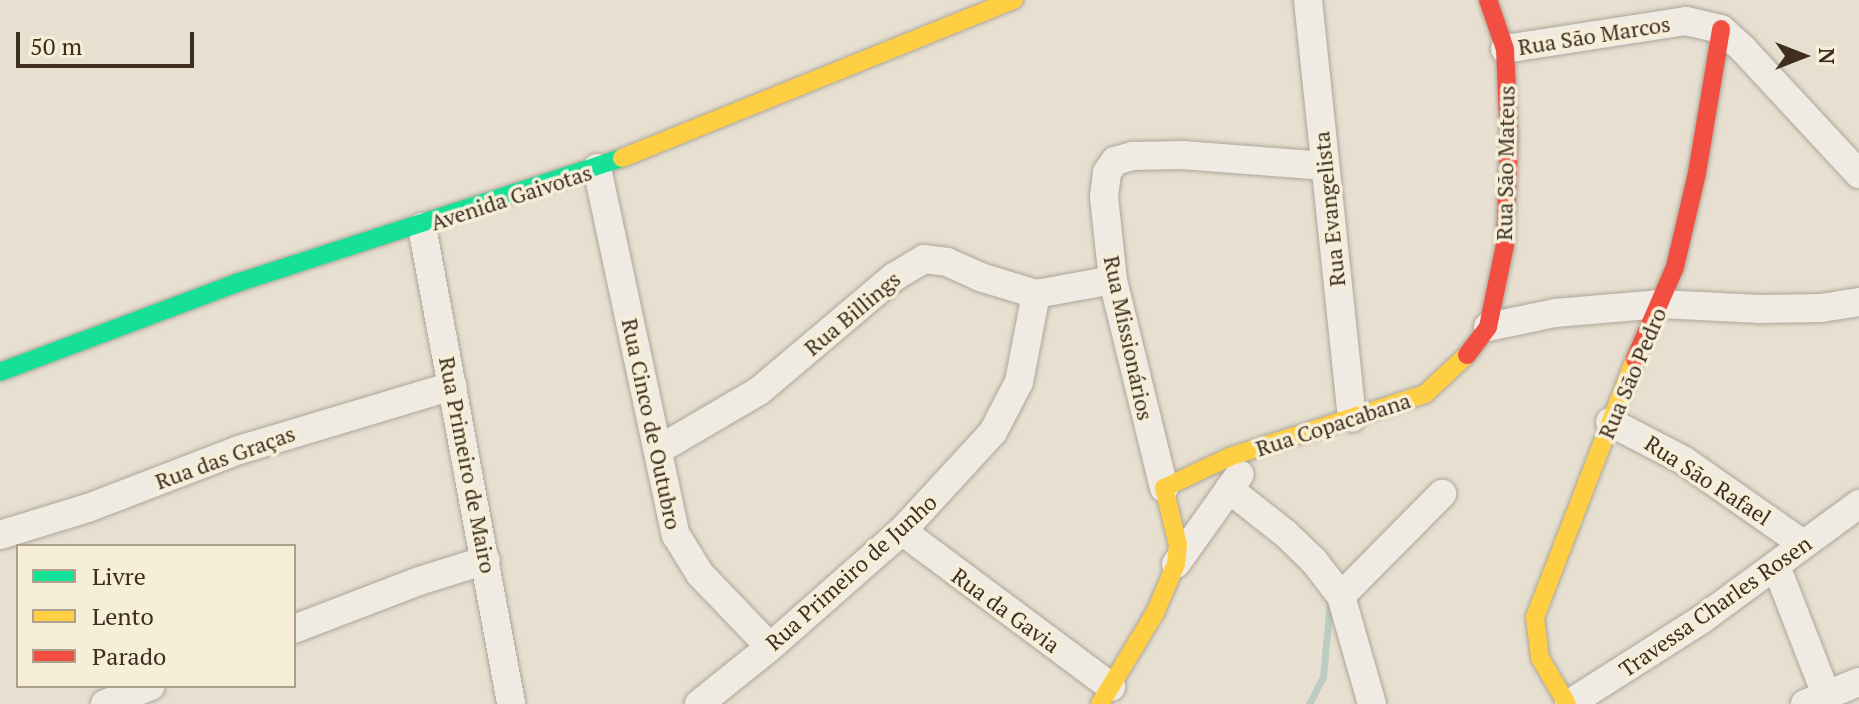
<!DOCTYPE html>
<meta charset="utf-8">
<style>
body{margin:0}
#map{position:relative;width:1859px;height:704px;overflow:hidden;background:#e7e0d1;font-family:"PT Serif",serif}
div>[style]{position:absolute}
.stream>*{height:7px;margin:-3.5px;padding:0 3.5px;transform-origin:3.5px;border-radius:3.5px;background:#bcccc2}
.roads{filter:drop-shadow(0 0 2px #ada599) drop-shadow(0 0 2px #ada599)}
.street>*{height:28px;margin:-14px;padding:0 14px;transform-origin:14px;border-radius:14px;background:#efebe3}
.fast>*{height:18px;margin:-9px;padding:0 9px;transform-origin:9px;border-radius:9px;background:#16e098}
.slow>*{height:18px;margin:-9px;padding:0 9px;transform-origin:9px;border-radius:9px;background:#ffcf43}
.jam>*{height:18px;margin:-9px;padding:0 9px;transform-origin:9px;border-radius:9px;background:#f24e42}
span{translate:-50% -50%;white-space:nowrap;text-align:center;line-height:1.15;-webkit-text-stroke:7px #f7eed8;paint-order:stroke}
.street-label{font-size:22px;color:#3d2e20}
.legend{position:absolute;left:16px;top:544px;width:280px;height:144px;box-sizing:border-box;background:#f7eed8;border:2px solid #ada18e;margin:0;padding:10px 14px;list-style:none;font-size:24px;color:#3d2e20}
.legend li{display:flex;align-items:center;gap:16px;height:40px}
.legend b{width:40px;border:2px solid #ada18e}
.north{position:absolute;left:1763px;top:16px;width:80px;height:80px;-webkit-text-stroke:6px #f7eed8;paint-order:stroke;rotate:90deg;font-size:22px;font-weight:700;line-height:32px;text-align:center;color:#3d2e20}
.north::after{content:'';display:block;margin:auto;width:28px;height:36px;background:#3d2e20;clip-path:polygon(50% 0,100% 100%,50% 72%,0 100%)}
.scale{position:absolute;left:16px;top:32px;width:178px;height:36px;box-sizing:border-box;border:4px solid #3d2e20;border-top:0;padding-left:10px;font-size:24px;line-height:28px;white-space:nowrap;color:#3d2e20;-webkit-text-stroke:6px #f7eed8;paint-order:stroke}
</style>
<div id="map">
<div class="stream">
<div style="left:1309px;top:704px;width:30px;rotate:-63deg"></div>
<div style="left:1323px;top:677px;width:75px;rotate:-84.7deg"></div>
</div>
<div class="roads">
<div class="street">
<div style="left:1308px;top:0;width:420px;rotate:84deg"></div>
<div style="left:1505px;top:49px;width:183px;rotate:-8.8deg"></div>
<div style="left:1686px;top:21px;width:36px;rotate:13deg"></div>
<div style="left:1721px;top:29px;width:31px;rotate:42deg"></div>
<div style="left:1744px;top:50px;width:169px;rotate:47.2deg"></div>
<div style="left:597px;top:168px;width:375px;rotate:77.9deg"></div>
<div style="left:676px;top:535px;width:46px;rotate:58.4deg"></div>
<div style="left:700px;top:574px;width:101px;rotate:46.2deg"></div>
<div style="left:422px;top:227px;width:485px;rotate:79.4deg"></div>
<div style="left:1488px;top:327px;width:68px;rotate:-11.8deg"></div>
<div style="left:1555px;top:313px;width:106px;rotate:-4.9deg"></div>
<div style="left:1661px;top:304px;width:99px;rotate:2.9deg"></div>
<div style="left:1760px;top:309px;width:61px;rotate:-0.9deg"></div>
<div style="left:1821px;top:308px;width:38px;rotate:-9deg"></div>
<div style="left:1610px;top:422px;width:82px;rotate:27.5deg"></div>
<div style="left:1683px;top:460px;width:146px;rotate:35deg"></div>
<div style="left:658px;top:450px;width:117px;rotate:-30.3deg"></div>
<div style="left:759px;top:391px;width:177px;rotate:-40.2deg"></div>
<div style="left:894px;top:277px;width:35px;rotate:-31deg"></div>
<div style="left:924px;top:259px;width:23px;rotate:7deg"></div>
<div style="left:947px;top:262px;width:36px;rotate:24deg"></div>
<div style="left:980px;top:277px;width:59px;rotate:16.9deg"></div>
<div style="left:1036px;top:294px;width:78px;rotate:-10.3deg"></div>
<div style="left:1164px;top:488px;width:214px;rotate:-103.8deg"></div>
<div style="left:1113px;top:280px;width:83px;rotate:-96.2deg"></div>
<div style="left:1104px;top:197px;width:25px;rotate:-83deg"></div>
<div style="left:1107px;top:172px;width:14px;rotate:-54deg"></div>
<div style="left:1115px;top:161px;width:19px;rotate:-16deg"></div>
<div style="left:1133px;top:156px;width:50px;rotate:-1.1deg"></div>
<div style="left:1183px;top:155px;width:142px;rotate:4.4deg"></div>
<div style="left:1229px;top:489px;width:73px;rotate:38.3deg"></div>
<div style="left:1286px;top:534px;width:39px;rotate:44deg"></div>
<div style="left:1314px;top:561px;width:44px;rotate:52.4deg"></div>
<div style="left:1341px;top:596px;width:112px;rotate:74deg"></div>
<div style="left:902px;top:531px;width:261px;rotate:36.7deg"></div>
<div style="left:0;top:535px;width:92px;rotate:-17.1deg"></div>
<div style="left:88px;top:508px;width:162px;rotate:-21deg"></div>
<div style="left:239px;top:450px;width:223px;rotate:-16.7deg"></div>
<div style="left:1176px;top:564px;width:110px;rotate:-54.6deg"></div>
<div style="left:1776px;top:566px;width:137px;rotate:68.7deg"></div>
<div style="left:1341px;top:596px;width:144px;rotate:-45.3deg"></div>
<div style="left:294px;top:629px;width:134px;rotate:-21deg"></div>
<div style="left:419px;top:581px;width:70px;rotate:-17.4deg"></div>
<div style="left:105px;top:704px;width:49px;rotate:-21.4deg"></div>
<div style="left:699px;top:704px;width:91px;rotate:-38.8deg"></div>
<div style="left:770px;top:647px;width:176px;rotate:-41.3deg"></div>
<div style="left:902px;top:531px;width:134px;rotate:-47.4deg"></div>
<div style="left:993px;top:432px;width:56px;rotate:-62.5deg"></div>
<div style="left:1019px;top:382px;width:90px;rotate:-79.1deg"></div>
<div style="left:1569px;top:704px;width:156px;rotate:-32.5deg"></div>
<div style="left:1701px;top:620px;width:196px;rotate:-36.3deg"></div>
<div style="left:1805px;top:704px;width:58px;rotate:-22.2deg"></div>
</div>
<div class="fast">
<div style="left:0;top:372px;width:256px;rotate:-20.6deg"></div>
<div style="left:240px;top:282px;width:402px;rotate:-18deg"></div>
</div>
<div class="slow">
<div style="left:622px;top:158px;width:423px;rotate:-22deg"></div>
<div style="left:1100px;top:704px;width:106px;rotate:-58.9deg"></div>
<div style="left:1155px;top:613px;width:53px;rotate:-66.8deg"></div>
<div style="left:1176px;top:564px;width:19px;rotate:-84deg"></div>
<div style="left:1178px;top:545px;width:59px;rotate:-103.8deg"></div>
<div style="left:1164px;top:488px;width:72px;rotate:-25.5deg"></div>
<div style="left:1229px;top:457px;width:206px;rotate:-17.8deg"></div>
<div style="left:1425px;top:394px;width:57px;rotate:-42.9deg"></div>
<div style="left:1567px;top:704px;width:53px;rotate:-120.4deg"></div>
<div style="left:1540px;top:658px;width:41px;rotate:-97deg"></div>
<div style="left:1535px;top:617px;width:277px;rotate:-68.8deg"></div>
</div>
<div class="jam">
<div style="left:1467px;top:355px;width:35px;rotate:-53deg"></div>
<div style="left:1488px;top:327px;width:84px;rotate:-78.3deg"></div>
<div style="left:1505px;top:245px;width:105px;rotate:-87.8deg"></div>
<div style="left:1509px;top:140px;width:91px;rotate:-92.5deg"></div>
<div style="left:1505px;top:49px;width:52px;rotate:-109.1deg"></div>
<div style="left:1635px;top:359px;width:100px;rotate:-66.5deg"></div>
<div style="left:1675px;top:267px;width:97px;rotate:-76.8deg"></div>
<div style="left:1697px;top:173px;width:146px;rotate:-80.5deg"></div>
</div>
</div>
<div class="street-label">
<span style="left:1594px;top:35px;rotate:-9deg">Rua São Marcos</span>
<span style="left:1505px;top:163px;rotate:-89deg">Rua São Mateus</span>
<span style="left:511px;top:197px;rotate:-18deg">Avenida Gaivotas</span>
<span style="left:1329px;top:209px;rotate:-96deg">Rua Evangelista</span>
<span style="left:852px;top:313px;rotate:-40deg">Rua Billings</span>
<span style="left:1129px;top:338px;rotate:78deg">Rua Missionários</span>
<span style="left:1632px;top:373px;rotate:-67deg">Rua São Pedro</span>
<span style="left:652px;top:424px;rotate:78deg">Rua Cinco de Outubro</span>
<span style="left:1333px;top:424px;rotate:-18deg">Rua Copacabana</span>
<span style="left:225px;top:457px;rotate:-20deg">Rua das Graças</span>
<span style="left:468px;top:465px;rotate:79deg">Rua Primeiro de Mairo</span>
<span style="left:1708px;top:480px;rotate:33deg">Rua São Rafael</span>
<span style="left:851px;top:572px;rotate:-42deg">Rua Primeiro de Junho</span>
<span style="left:1715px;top:606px;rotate:-35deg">Travessa Charles Rosen</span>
<span style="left:1006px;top:610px;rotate:36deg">Rua da Gavia</span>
</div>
<ul class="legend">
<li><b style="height:10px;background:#16e098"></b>Livre</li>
<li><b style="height:10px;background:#ffcf43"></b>Lento</li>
<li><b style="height:10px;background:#f24e42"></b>Parado</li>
</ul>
<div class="north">N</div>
<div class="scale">50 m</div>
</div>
